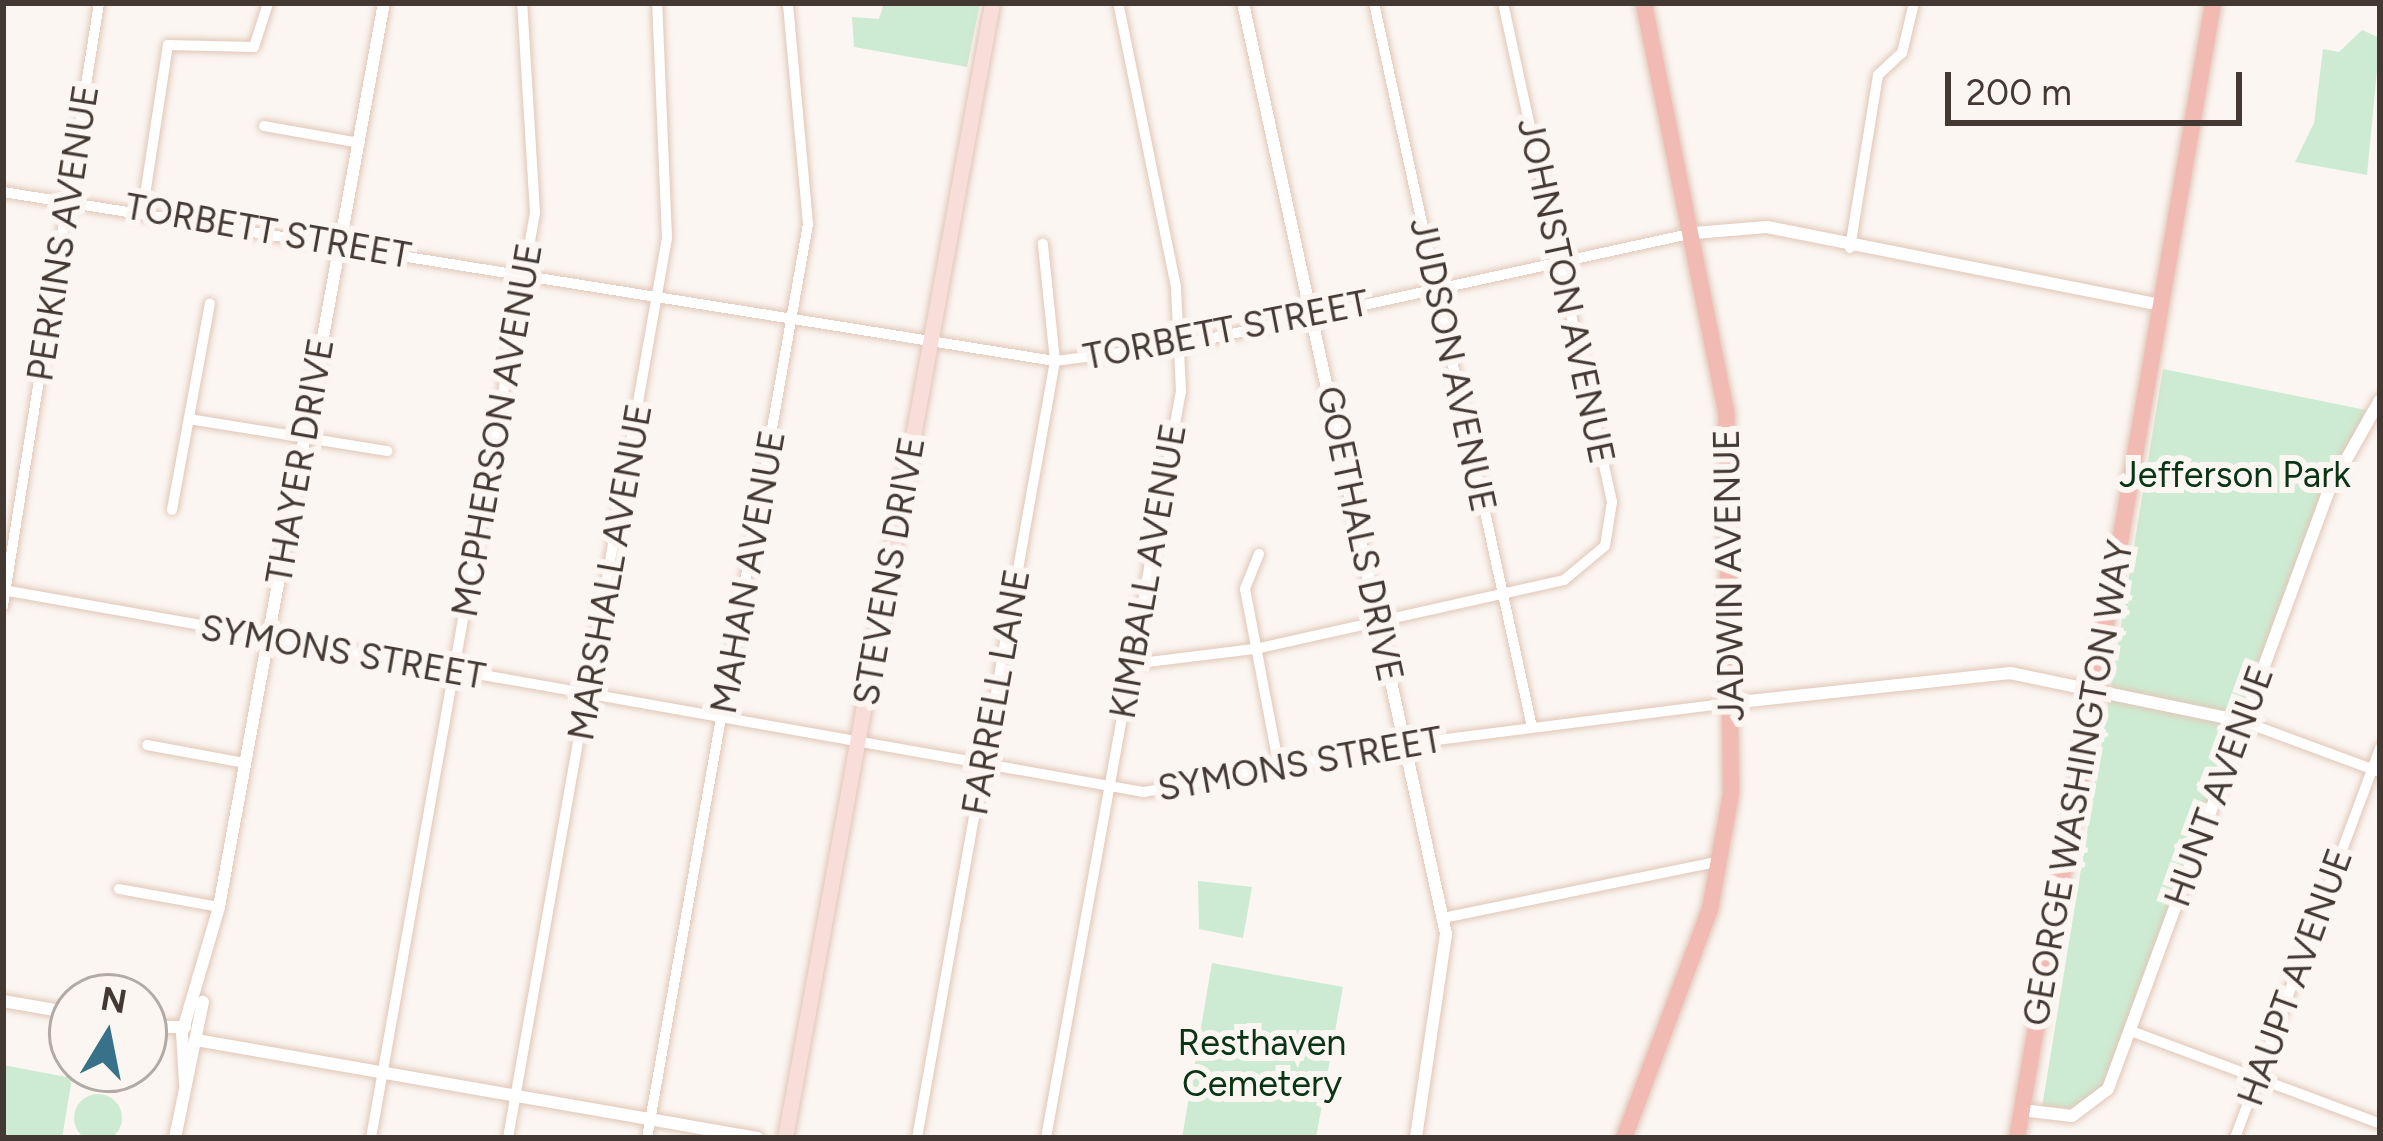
<!DOCTYPE html>
<style>
body{margin:0}
#map{position:relative;width:2383px;height:1141px;overflow:hidden;background:#fbf6f2;font-family:Figtree,sans-serif}
div>[style]{position:absolute}
.green>*{inset:0;background:#cdebd2}
.round{border-radius:50%}
.roads{filter:drop-shadow(0 0 3px #e1c6b7) drop-shadow(0 0 3px #e1c6b7)}
.minor>*{height:10px;margin:-5px;padding:0 5px;transform-origin:5px;border-radius:5px;background:#fff}
.tertiary>*{height:12px;margin:-6px;padding:0 6px;transform-origin:6px;border-radius:6px;background:#fff}
.secondary>*{height:15px;margin:-7.5px;padding:0 7.5px;transform-origin:7.5px;border-radius:7.5px;background:#f8ddd9}
.primary>*{height:16px;margin:-8px;padding:0 8px;transform-origin:8px;border-radius:8px;background:#f1bbb3}
span{translate:-50% -50%;white-space:nowrap;text-align:center;line-height:1.15;-webkit-text-stroke:12px #fbf6f2;paint-order:stroke}
.street-label{font-size:36px;color:#443932}
.park-label{font-size:36px;color:#093416}
.frame{position:absolute;inset:0;border:6px solid #443932;pointer-events:none}
.north{position:absolute;left:48px;top:973px;width:120px;height:120px;box-sizing:border-box;background:#fbf6f2;border:3px solid #b2aaa5;border-radius:50%;rotate:10deg;font-size:33px;font-weight:700;line-height:48px;text-align:center;color:#443932}
.north::after{content:'';display:block;margin:auto;width:42px;height:54px;background:#37728a;clip-path:polygon(50% 0,100% 100%,50% 72%,0 100%)}
.scale{position:absolute;left:1945px;top:72px;width:297px;height:54px;box-sizing:border-box;border:6px solid #443932;border-top:0;padding-left:15px;font-size:36px;line-height:42px;white-space:nowrap;color:#443932;-webkit-text-stroke:9px #fbf6f2;paint-order:stroke}
</style>
<div id="map">
<div class="green">
<div style="clip-path:polygon(884px 3px,980px 3px,967px 67px,854px 47px,852px 17px,879px 19px)"></div>
<div style="clip-path:polygon(2362px 30px,2380px 38px,2367px 175px,2295px 162px,2314px 123px,2323px 49px,2339px 52px)"></div>
<div style="clip-path:polygon(2163px 369px,2366px 410px,2316px 510px,2103px 1085px,2074px 1108px,2042px 1107px)"></div>
<div style="clip-path:polygon(1198px 881px,1252px 887px,1243px 938px,1199px 929px)"></div>
<div style="clip-path:polygon(1212px 963px,1343px 987px,1316px 1138px,1182px 1138px)"></div>
<div style="clip-path:polygon(3px 1065px,72px 1078px,62px 1138px,3px 1138px)"></div>
<div class="round" style="left:74px;top:1094px;width:48px;height:48px"></div>
</div>
<div class="roads">
<div class="minor">
<div style="left:1374px;top:3px;width:741px;rotate:77.69deg"></div>
<div style="left:264px;top:126px;width:97px;rotate:10.1deg"></div>
<div style="left:3px;top:192px;width:1065px;rotate:9.13deg"></div>
<div style="left:1055px;top:361px;width:127px;rotate:-7.2deg"></div>
<div style="left:1181px;top:345px;width:525px;rotate:-12.32deg"></div>
<div style="left:143px;top:208px;width:165px;rotate:-81.3deg"></div>
<div style="left:168px;top:45px;width:86px;rotate:1.3deg"></div>
<div style="left:254px;top:47px;width:46px;rotate:-72.3deg"></div>
<div style="left:1850px;top:248px;width:175px;rotate:-80.8deg"></div>
<div style="left:1878px;top:75px;width:33px;rotate:-43deg"></div>
<div style="left:1902px;top:53px;width:51px;rotate:-76.5deg"></div>
<div style="left:189px;top:419px;width:201px;rotate:9.2deg"></div>
<div style="left:172px;top:510px;width:210px;rotate:-79.6deg"></div>
<div style="left:1259px;top:554px;width:38px;rotate:112deg"></div>
<div style="left:1245px;top:589px;width:186px;rotate:79.2deg"></div>
<div style="left:3px;top:590px;width:1159px;rotate:10.04deg"></div>
<div style="left:1144px;top:792px;width:266px;rotate:-10.4deg"></div>
<div style="left:1406px;top:744px;width:327px;rotate:-7.2deg"></div>
<div style="left:3px;top:606px;width:611px;rotate:-80.95deg"></div>
<div style="left:1132px;top:664px;width:124px;rotate:-7deg"></div>
<div style="left:1255px;top:649px;width:317px;rotate:-12.6deg"></div>
<div style="left:1564px;top:580px;width:53px;rotate:-39.7deg"></div>
<div style="left:1605px;top:546px;width:45px;rotate:-81deg"></div>
<div style="left:1612px;top:502px;width:511px;rotate:-102.32deg"></div>
<div style="left:2242px;top:721px;width:147px;rotate:20.3deg"></div>
<div style="left:147px;top:745px;width:100px;rotate:10.4deg"></div>
<div style="left:119px;top:889px;width:102px;rotate:10.2deg"></div>
<div style="left:1443px;top:918px;width:283px;rotate:-11.6deg"></div>
<div style="left:2131px;top:1031px;width:265px;rotate:20.4deg"></div>
<div style="left:371px;top:1138px;width:939px;rotate:-79.95deg"></div>
<div style="left:535px;top:213px;width:210px;rotate:-93.5deg"></div>
<div style="left:508px;top:1138px;width:914px;rotate:-79.98deg"></div>
<div style="left:667px;top:238px;width:235px;rotate:-92.4deg"></div>
<div style="left:647px;top:1138px;width:928px;rotate:-80.01deg"></div>
<div style="left:808px;top:224px;width:222px;rotate:-95.2deg"></div>
<div style="left:917px;top:1138px;width:789px;rotate:-79.93deg"></div>
<div style="left:1055px;top:361px;width:118px;rotate:-95.9deg"></div>
<div style="left:1046px;top:1138px;width:759px;rotate:-79.76deg"></div>
<div style="left:1181px;top:391px;width:104px;rotate:-92.8deg"></div>
<div style="left:1176px;top:287px;width:290px;rotate:-101.5deg"></div>
<div style="left:2235px;top:1138px;width:416px;rotate:-69.6deg"></div>
</div>
<div class="tertiary">
<div style="left:1243px;top:3px;width:953px;rotate:77.7deg"></div>
<div style="left:1446px;top:934px;width:206px;rotate:98.4deg"></div>
<div style="left:1694px;top:233px;width:73px;rotate:-4.7deg"></div>
<div style="left:1767px;top:227px;width:402px;rotate:11.2deg"></div>
<div style="left:1730px;top:703px;width:282px;rotate:-6.1deg"></div>
<div style="left:2010px;top:673px;width:237px;rotate:11.7deg"></div>
<div style="left:3px;top:1001px;width:70px;rotate:9.9deg"></div>
<div style="left:144px;top:1027px;width:41px"></div>
<div style="left:202px;top:1041px;width:564px;rotate:9.9deg"></div>
<div style="left:185px;top:1083px;width:50px;rotate:-93.4deg"></div>
<div style="left:182px;top:1033px;width:131px;rotate:-73.6deg"></div>
<div style="left:219px;top:907px;width:919px;rotate:-79.66deg"></div>
<div style="left:2022px;top:1110px;width:50px;rotate:6.8deg"></div>
<div style="left:2072px;top:1116px;width:45px;rotate:-36.9deg"></div>
<div style="left:2108px;top:1089px;width:638px;rotate:-69.75deg"></div>
<div style="left:2329px;top:490px;width:103px;rotate:-60.5deg"></div>
<div style="left:175px;top:1138px;width:139px;rotate:-78.4deg"></div>
</div>
<div class="secondary">
<div style="left:785px;top:1138px;width:1154px;rotate:-79.66deg"></div>
</div>
<div class="primary">
<div style="left:1624px;top:1138px;width:245px;rotate:-69.4deg"></div>
<div style="left:1710px;top:909px;width:118px;rotate:-79.7deg"></div>
<div style="left:1731px;top:793px;width:382px;rotate:-90.7deg"></div>
<div style="left:1726px;top:411px;width:416px;rotate:-101.4deg"></div>
<div style="left:2017px;top:1138px;width:1152px;rotate:-80.2deg"></div>
</div>
</div>
<div class="street-label">
<span style="left:268px;top:231px;rotate:10deg">TORBETT STREET</span>
<span style="left:63px;top:233px;rotate:-81deg">PERKINS AVENUE</span>
<span style="left:1566px;top:291px;rotate:78deg">JOHNSTON AVENUE</span>
<span style="left:1226px;top:330px;rotate:-11deg">TORBETT STREET</span>
<span style="left:1453px;top:365px;rotate:78deg">JUDSON AVENUE</span>
<span style="left:497px;top:430px;rotate:-80deg">MCPHERSON AVENUE</span>
<span style="left:300px;top:461px;rotate:-80deg">THAYER DRIVE</span>
<span style="left:1360px;top:534px;rotate:78deg">GOETHALS DRIVE</span>
<span style="left:889px;top:571px;rotate:-80deg">STEVENS DRIVE</span>
<span style="left:1148px;top:571px;rotate:-80deg">KIMBALL AVENUE</span>
<span style="left:610px;top:572px;rotate:-80deg">MARSHALL AVENUE</span>
<span style="left:748px;top:572px;rotate:-80deg">MAHAN AVENUE</span>
<span style="left:1729px;top:575px;rotate:-91deg">JADWIN AVENUE</span>
<span style="left:343px;top:652px;rotate:10deg">SYMONS STREET</span>
<span style="left:996px;top:692px;rotate:-80deg">FARRELL LANE</span>
<span style="left:1300px;top:764px;rotate:-10deg">SYMONS STREET</span>
<span style="left:2078px;top:783px;rotate:-80deg">GEORGE WASHINGTON WAY</span>
<span style="left:2219px;top:786px;rotate:-70deg">HUNT AVENUE</span>
<span style="left:2295px;top:977px;rotate:-70deg">HAUPT AVENUE</span>
</div>
<div class="park-label">
<span style="left:2235px;top:475px">Jefferson Park</span>
<span style="left:1262px;top:1063px">Resthaven<br>Cemetery</span>
</div>
<div class="frame"></div>
<div class="north">N</div>
<div class="scale">200 m</div>
</div>
